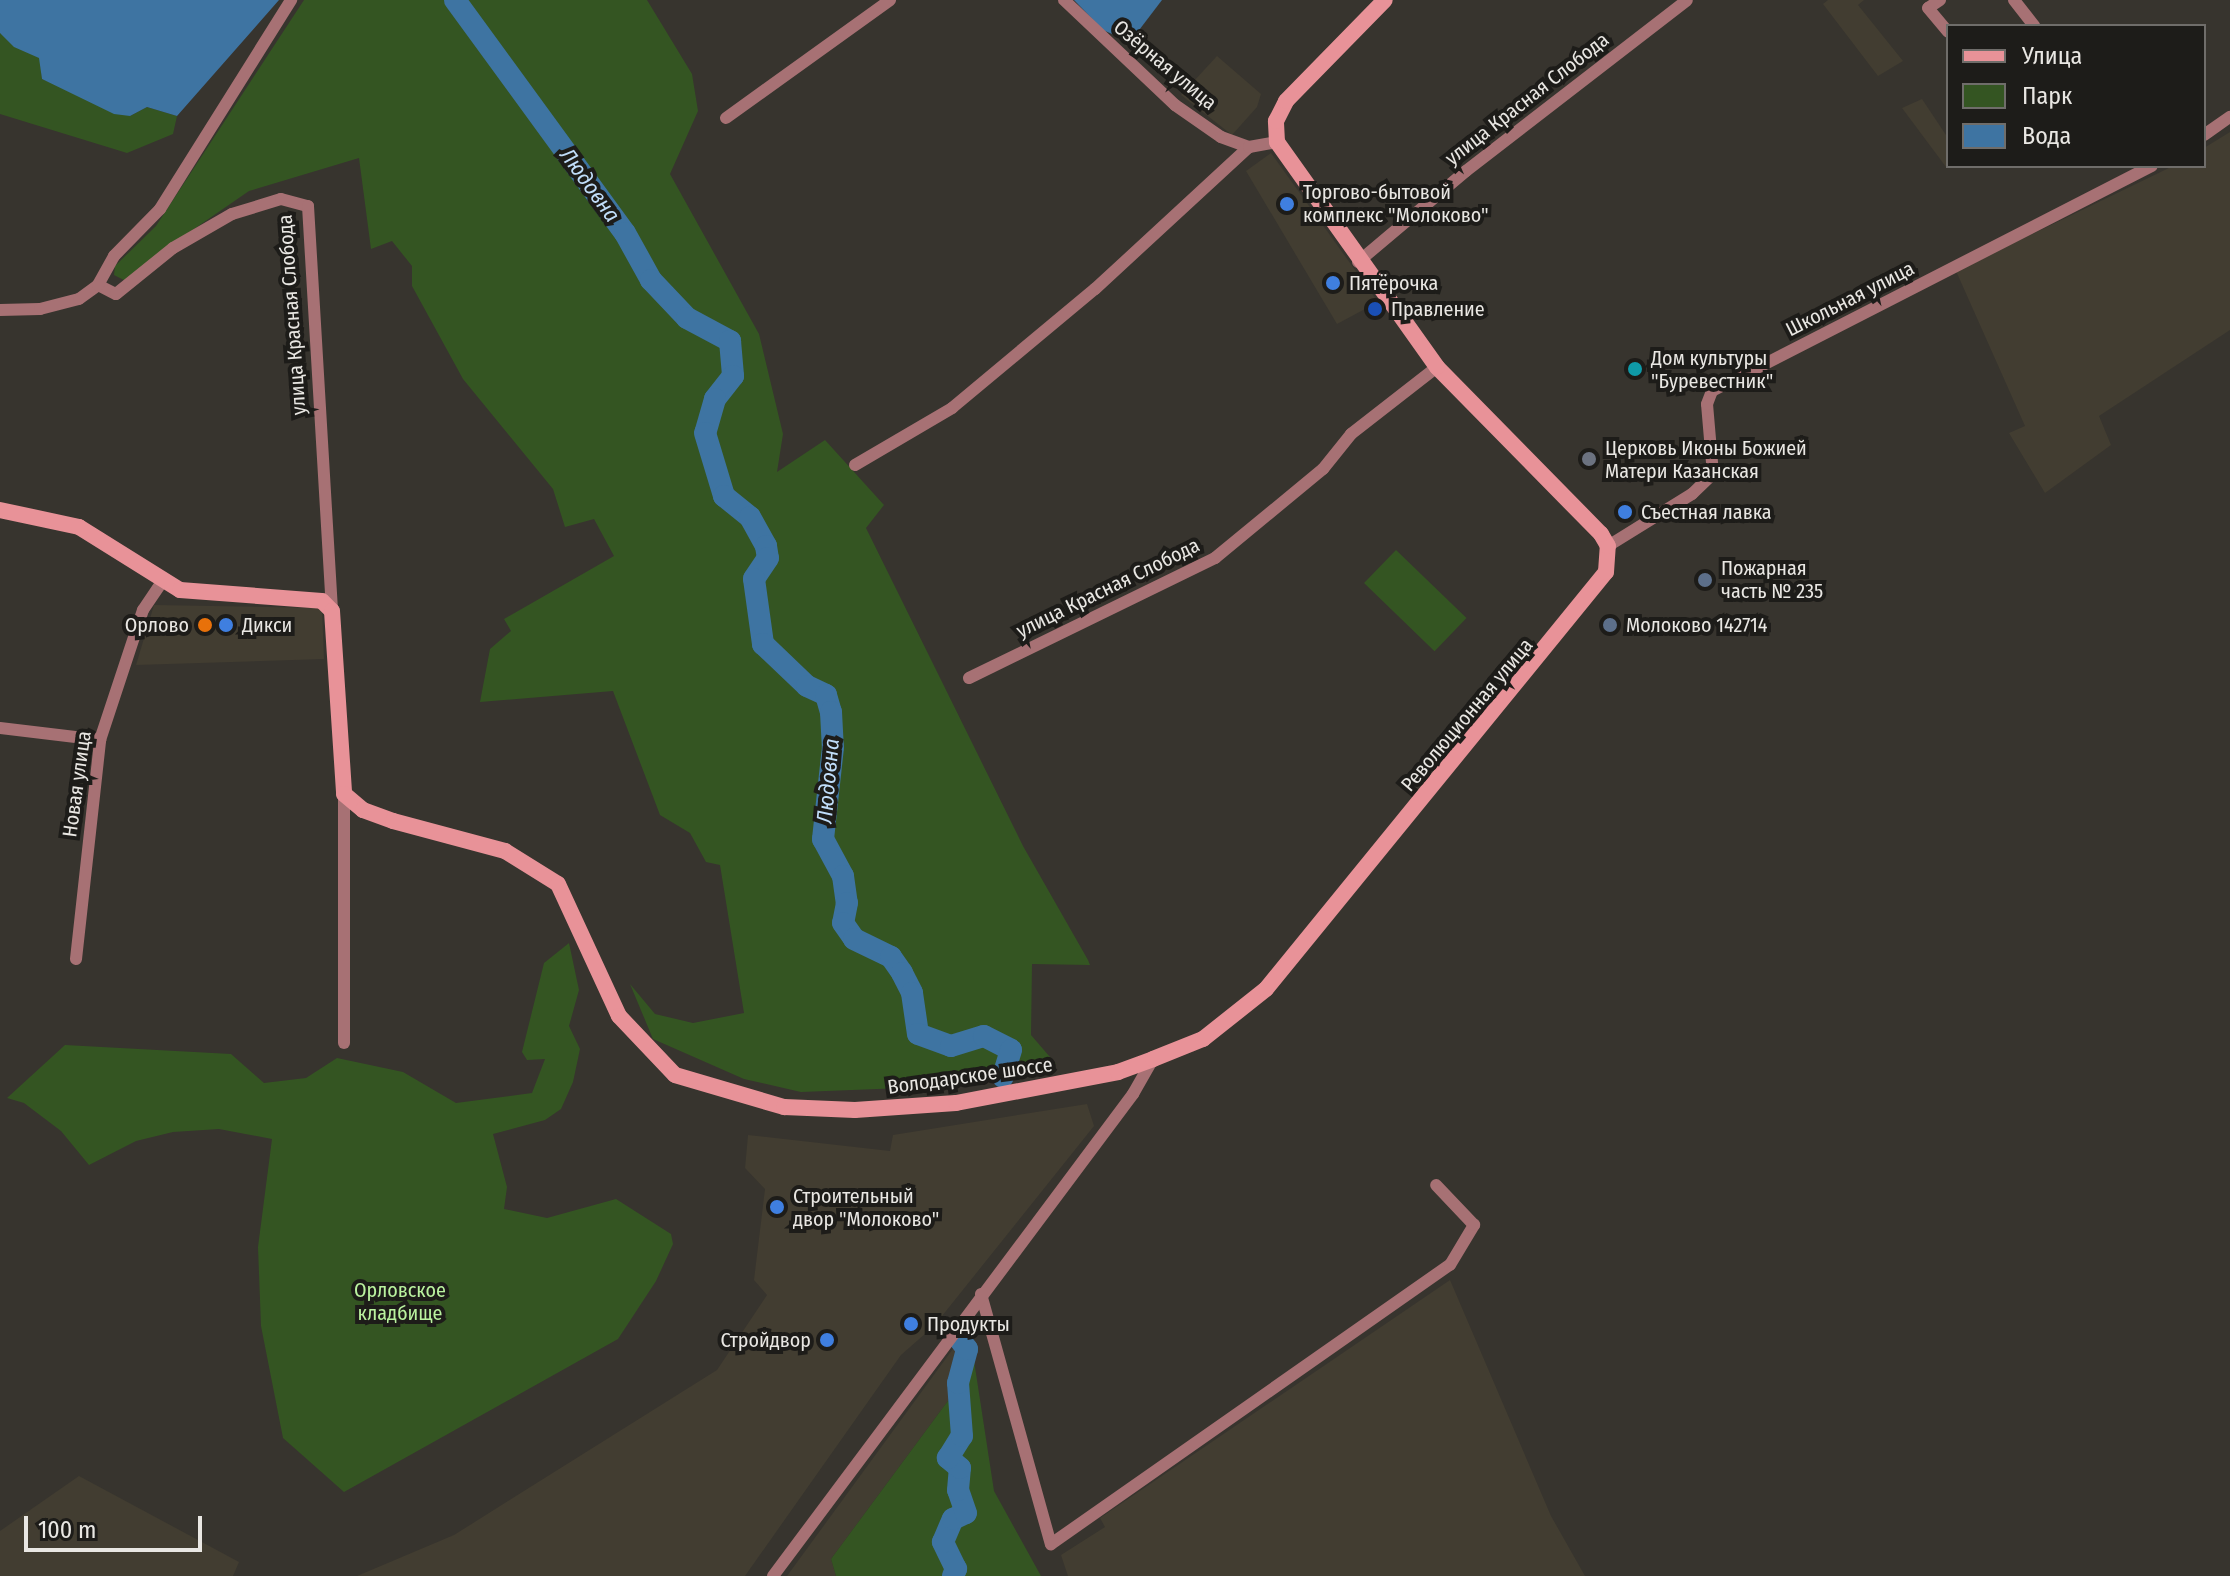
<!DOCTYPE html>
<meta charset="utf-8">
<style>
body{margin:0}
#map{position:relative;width:2230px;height:1576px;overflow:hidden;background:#37342e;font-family:"Fira Sans Condensed",sans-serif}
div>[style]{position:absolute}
.built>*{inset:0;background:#423d31}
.green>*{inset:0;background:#345522;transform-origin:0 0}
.water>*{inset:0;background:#3e74a2}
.river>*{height:22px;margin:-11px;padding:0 11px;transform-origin:11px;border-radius:11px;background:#3e74a2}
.minor>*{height:12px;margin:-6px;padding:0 6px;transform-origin:6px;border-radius:6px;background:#a77174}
.secondary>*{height:16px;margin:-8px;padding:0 8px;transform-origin:8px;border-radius:8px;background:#e89298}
.dots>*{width:22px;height:22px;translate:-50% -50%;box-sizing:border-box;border:4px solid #1d1c19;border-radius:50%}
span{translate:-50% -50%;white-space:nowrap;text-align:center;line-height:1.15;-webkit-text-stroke:8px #1d1c19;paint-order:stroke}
.street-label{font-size:20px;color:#e9e7e3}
.poi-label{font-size:20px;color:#e9e7e3}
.left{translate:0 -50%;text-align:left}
.right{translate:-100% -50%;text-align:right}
.park-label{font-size:20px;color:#baf29f}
.water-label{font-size:22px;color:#c0ddf9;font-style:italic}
.legend{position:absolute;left:1946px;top:24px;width:260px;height:144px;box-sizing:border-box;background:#1d1c19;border:2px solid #6f6d6a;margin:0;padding:10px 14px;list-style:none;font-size:24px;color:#e9e7e3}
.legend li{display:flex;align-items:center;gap:16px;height:40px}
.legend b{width:40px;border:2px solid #6f6d6a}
.scale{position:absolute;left:24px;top:1516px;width:178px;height:36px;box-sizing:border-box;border:4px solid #e9e7e3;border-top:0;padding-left:10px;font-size:24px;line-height:28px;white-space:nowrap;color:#e9e7e3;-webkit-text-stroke:6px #1d1c19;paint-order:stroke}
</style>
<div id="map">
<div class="built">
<div style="clip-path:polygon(1828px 0,1864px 0,1858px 5px,1903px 61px,1878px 76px,1823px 4px)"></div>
<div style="clip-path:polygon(1217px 56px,1261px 94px,1257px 107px,1232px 135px,1181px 95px)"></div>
<div style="clip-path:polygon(1922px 99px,1948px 138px,1946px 167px,1902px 108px)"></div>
<div style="clip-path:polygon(2230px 132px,2230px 330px,2099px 416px,2111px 445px,2045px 493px,2009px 433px,2025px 426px,1956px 271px,2173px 166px,2204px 166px,2204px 148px)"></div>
<div style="clip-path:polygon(1271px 153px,1378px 302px,1337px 324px,1246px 171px)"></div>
<div style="clip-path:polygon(154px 605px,322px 608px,324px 659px,136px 665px)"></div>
<div style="clip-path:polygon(1087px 1104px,1094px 1126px,934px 1326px,901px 1355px,745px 1576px,357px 1576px,454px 1535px,717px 1370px,767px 1295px,754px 1280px,765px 1189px,745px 1168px,748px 1135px,890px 1151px,893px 1135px)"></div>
<div style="clip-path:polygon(1450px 1280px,1551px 1516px,1585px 1576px,1068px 1576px,1061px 1555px,1105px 1527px,1100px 1518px)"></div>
<div style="clip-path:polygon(955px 1346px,963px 1353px,953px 1394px,831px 1559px,836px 1576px,787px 1576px)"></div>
<div style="clip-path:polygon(79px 1476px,239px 1562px,233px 1576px,0 1576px,0 1531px)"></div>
</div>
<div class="green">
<div style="clip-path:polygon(304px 0,647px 0,692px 74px,698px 111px,670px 174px,759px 334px,783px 434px,777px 472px,825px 440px,884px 505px,866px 528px,1023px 846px,1088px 960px,1090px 965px,1032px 964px,1031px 1035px,1056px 1064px,903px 1088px,801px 1092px,744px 1079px,653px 1039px,630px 984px,655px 1014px,693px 1023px,744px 1013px,720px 865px,706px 862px,690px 833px,660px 815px,613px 691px,480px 702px,490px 649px,511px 631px,504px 619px,614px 556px,594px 519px,565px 527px,553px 489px,463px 379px,412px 286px,412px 266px,392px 241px,371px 249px,359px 158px,249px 191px,165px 249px,128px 282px,114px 275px,115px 266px,156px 226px)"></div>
<div style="clip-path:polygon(0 33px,40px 58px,42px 79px,130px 116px,147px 107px,177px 116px,173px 134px,127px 153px,0 114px)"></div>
<div style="left:1396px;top:550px;width:98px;height:46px;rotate:44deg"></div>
<div style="clip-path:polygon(569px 943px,579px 990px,569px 1026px,580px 1049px,573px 1082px,561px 1109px,545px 1120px,493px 1134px,507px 1187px,504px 1209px,547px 1218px,616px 1199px,671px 1234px,673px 1244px,656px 1281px,618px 1339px,344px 1492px,283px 1438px,261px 1326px,258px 1247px,272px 1139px,219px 1129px,173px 1132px,136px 1141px,89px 1165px,61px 1131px,24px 1103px,7px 1098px,65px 1045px,231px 1054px,264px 1083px,306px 1078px,337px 1058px,403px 1072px,456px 1103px,532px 1093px,545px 1059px,527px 1060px,522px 1052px,544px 963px)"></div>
<div style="clip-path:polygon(969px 1328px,994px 1491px,1041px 1576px,836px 1576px,831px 1559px,953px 1394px)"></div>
</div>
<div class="water">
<div style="clip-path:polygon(0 0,279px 0,177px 116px,147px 107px,130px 116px,114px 114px,42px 79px,39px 58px,14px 47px,0 33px)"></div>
<div style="clip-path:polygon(1074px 0,1162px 0,1130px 42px,1103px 30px)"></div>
</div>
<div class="river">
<div style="left:455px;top:0;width:288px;rotate:53.9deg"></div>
<div style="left:625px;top:233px;width:54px;rotate:61deg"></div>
<div style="left:651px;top:280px;width:52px;rotate:46.5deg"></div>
<div style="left:687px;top:318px;width:49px;rotate:28.1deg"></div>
<div style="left:730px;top:341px;width:35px;rotate:85deg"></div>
<div style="left:733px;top:376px;width:29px;rotate:128deg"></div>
<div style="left:715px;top:399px;width:35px;rotate:106deg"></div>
<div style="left:705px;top:433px;width:66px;rotate:73.2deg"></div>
<div style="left:724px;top:496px;width:33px;rotate:39deg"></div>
<div style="left:750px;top:517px;width:33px;rotate:61deg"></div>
<div style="left:766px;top:546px;width:12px;rotate:81deg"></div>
<div style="left:768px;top:558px;width:25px;rotate:124deg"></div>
<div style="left:754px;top:579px;width:66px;rotate:82.1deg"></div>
<div style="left:763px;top:644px;width:61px;rotate:43.7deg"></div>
<div style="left:807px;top:686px;width:21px;rotate:25deg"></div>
<div style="left:826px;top:695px;width:18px;rotate:74deg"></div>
<div style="left:831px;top:712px;width:35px;rotate:87deg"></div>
<div style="left:833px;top:747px;width:93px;rotate:96.2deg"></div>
<div style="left:823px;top:839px;width:42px;rotate:61.6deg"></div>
<div style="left:843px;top:876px;width:27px;rotate:82deg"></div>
<div style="left:847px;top:903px;width:20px;rotate:101deg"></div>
<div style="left:843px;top:923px;width:19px;rotate:55deg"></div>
<div style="left:854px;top:939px;width:41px;rotate:25.9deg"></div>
<div style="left:891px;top:957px;width:19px;rotate:55deg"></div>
<div style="left:902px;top:973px;width:22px;rotate:63deg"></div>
<div style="left:912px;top:993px;width:41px;rotate:81.7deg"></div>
<div style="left:918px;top:1034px;width:35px;rotate:20deg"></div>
<div style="left:951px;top:1046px;width:34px;rotate:-17deg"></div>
<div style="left:984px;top:1036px;width:30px;rotate:27deg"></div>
<div style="left:1011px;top:1050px;width:28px;rotate:107deg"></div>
<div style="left:953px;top:1576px;width:8px;rotate:-67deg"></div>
<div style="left:956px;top:1569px;width:30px;rotate:-116deg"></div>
<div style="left:943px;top:1542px;width:25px;rotate:-67deg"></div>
<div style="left:953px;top:1519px;width:14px;rotate:-25deg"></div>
<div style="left:966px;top:1513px;width:24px;rotate:-109deg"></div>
<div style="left:958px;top:1490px;width:22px;rotate:-85deg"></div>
<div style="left:960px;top:1468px;width:16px;rotate:-140deg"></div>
<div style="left:948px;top:1458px;width:26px;rotate:-58deg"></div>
<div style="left:962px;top:1436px;width:53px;rotate:-94.3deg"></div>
<div style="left:958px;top:1383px;width:35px;rotate:-75deg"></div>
<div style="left:967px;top:1349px;width:15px;rotate:-127deg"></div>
</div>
<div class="minor">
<div style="left:1064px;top:0;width:153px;rotate:43.4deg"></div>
<div style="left:1175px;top:105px;width:56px;rotate:34.8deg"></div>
<div style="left:1221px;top:137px;width:30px;rotate:20deg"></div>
<div style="left:1940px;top:0;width:14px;rotate:146deg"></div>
<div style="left:1928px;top:8px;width:31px;rotate:50deg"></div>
<div style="left:2014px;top:0;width:33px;rotate:52deg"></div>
<div style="left:726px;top:118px;width:202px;rotate:-35.7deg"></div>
<div style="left:2204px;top:135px;width:32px;rotate:-35deg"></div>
<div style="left:1358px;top:262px;width:141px;rotate:-40.1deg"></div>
<div style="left:1466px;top:171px;width:279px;rotate:-37.7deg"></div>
<div style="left:98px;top:285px;width:20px;rotate:27deg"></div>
<div style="left:116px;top:294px;width:73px;rotate:-38.9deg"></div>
<div style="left:173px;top:248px;width:68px;rotate:-30deg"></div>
<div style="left:232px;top:214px;width:51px;rotate:-17deg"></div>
<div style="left:281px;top:199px;width:28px;rotate:15deg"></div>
<div style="left:308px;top:206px;width:406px;rotate:86.6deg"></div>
<div style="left:0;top:310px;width:40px;rotate:-1.4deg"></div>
<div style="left:40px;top:309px;width:40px;rotate:-14.4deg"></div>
<div style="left:79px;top:299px;width:24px;rotate:-36deg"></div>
<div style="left:98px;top:285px;width:33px;rotate:-61deg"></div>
<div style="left:114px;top:256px;width:66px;rotate:-45.6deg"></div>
<div style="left:160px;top:209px;width:247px;rotate:-57.9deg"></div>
<div style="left:855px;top:465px;width:113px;rotate:-30.4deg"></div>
<div style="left:952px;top:408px;width:186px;rotate:-39.8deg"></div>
<div style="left:1095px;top:289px;width:209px;rotate:-42.7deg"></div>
<div style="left:1249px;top:147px;width:28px;rotate:-10deg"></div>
<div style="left:1608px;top:546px;width:99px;rotate:-31.8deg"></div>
<div style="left:1692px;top:494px;width:29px;rotate:-44deg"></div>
<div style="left:1713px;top:474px;width:70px;rotate:-94.9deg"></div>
<div style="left:1707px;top:404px;width:14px;rotate:-69deg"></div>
<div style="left:1712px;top:391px;width:494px;rotate:-27.1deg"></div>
<div style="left:969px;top:678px;width:274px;rotate:-26deg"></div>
<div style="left:1215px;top:558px;width:140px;rotate:-39.5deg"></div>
<div style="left:1323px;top:469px;width:45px;rotate:-51.3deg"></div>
<div style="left:1351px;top:434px;width:109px;rotate:-37.9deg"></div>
<div style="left:0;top:728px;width:101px;rotate:6.8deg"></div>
<div style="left:344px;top:794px;width:249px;rotate:90deg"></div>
<div style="left:76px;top:959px;width:220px;rotate:-83.7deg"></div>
<div style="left:100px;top:740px;width:137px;rotate:-71.7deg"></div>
<div style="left:143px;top:610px;width:37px;rotate:-56deg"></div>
<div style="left:981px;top:1294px;width:260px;rotate:74.4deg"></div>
<div style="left:1051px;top:1544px;width:487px;rotate:-35deg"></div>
<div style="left:1450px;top:1265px;width:47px;rotate:-59deg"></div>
<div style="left:1474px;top:1225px;width:55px;rotate:-133.5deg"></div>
<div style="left:773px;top:1576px;width:602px;rotate:-53.24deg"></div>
<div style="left:1133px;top:1094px;width:40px;rotate:-60.3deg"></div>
</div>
<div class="secondary">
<div style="left:0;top:510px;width:81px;rotate:12.1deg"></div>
<div style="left:79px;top:527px;width:119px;rotate:32deg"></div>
<div style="left:180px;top:590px;width:142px;rotate:4.4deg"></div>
<div style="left:322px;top:601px;width:14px;rotate:45deg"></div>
<div style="left:332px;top:611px;width:183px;rotate:86.2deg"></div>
<div style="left:344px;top:794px;width:25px;rotate:40deg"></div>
<div style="left:363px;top:810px;width:32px;rotate:20deg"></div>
<div style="left:393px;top:821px;width:116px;rotate:15deg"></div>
<div style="left:505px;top:851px;width:62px;rotate:31.9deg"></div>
<div style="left:558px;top:884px;width:145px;rotate:65.2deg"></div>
<div style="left:619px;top:1016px;width:81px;rotate:46.5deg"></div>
<div style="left:675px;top:1075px;width:114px;rotate:16.4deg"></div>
<div style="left:784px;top:1107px;width:71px;rotate:2.4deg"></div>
<div style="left:855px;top:1110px;width:101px;rotate:-4deg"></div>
<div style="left:956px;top:1103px;width:165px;rotate:-10.8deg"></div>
<div style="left:1118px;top:1072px;width:37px;rotate:-20deg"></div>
<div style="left:1153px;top:1059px;width:54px;rotate:-21.8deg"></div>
<div style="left:1203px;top:1039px;width:80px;rotate:-38.4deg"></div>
<div style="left:1266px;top:989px;width:538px;rotate:-50.81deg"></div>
<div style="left:1606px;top:572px;width:26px;rotate:-86deg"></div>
<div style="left:1608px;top:546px;width:14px;rotate:-120deg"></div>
<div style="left:1601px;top:534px;width:234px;rotate:-134.5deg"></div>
<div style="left:1437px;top:367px;width:276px;rotate:-125.4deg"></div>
<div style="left:1277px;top:142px;width:21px;rotate:-93deg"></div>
<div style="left:1276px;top:121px;width:22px;rotate:-63deg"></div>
<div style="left:1286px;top:101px;width:141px;rotate:-45.6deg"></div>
</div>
<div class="dots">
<div style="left:1287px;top:204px;background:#3f7fe0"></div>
<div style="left:1333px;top:283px;background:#3f7fe0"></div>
<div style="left:1375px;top:309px;background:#1a4fb4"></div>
<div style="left:1635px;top:369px;background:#0f9aa8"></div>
<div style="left:1589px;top:459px;background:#6b7280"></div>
<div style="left:1625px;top:512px;background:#3f7fe0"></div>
<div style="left:1705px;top:580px;background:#5c6f8a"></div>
<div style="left:205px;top:625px;background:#e8710a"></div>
<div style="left:226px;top:625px;background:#3f7fe0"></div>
<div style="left:1610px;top:625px;background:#5c6f8a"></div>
<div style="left:777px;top:1207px;background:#3f7fe0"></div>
<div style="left:911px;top:1324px;background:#3f7fe0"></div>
<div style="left:827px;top:1340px;background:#3f7fe0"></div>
</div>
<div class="street-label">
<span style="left:1165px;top:65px;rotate:40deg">Озёрная улица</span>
<span style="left:1527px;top:99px;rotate:-38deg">улица Красная Слобода</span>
<span style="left:1850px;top:299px;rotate:-27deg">Школьная улица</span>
<span style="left:292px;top:315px;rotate:-94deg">улица Красная Слобода</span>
<span style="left:1108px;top:588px;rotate:-26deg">улица Красная Слобода</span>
<span style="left:1467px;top:715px;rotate:-50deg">Революционная улица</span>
<span style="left:77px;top:784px;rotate:-82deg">Новая улица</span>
<span style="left:970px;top:1076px;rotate:-8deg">Володарское шоссе</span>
</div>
<div class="poi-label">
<span class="left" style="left:1303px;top:204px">Торгово-бытовой<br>комплекс "Молоково"</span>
<span class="left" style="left:1349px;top:283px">Пятёрочка</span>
<span class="left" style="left:1391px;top:309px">Правление</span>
<span class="left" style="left:1651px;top:370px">Дом культуры<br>"Буревестник"</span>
<span class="left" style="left:1605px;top:460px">Церковь Иконы Божией<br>Матери Казанская</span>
<span class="left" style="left:1641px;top:512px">Съестная лавка</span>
<span class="left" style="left:1721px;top:580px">Пожарная<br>часть № 235</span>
<span class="right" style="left:189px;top:625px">Орлово</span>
<span class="left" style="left:242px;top:625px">Дикси</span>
<span class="left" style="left:1626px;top:625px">Молоково 142714</span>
<span class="left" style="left:793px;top:1208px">Строительный<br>двор "Молоково"</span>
<span class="left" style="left:927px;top:1324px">Продукты</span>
<span class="right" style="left:811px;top:1340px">Стройдвор</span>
</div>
<div class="park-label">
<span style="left:400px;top:1302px">Орловское<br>кладбище</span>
</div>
<div class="water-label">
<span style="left:590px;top:185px;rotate:54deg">Людовна</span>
<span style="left:828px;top:781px;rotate:-85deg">Людовна</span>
</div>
<ul class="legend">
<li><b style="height:10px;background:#e89298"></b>Улица</li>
<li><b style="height:22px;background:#345522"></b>Парк</li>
<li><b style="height:22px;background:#3e74a2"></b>Вода</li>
</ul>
<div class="scale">100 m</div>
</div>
